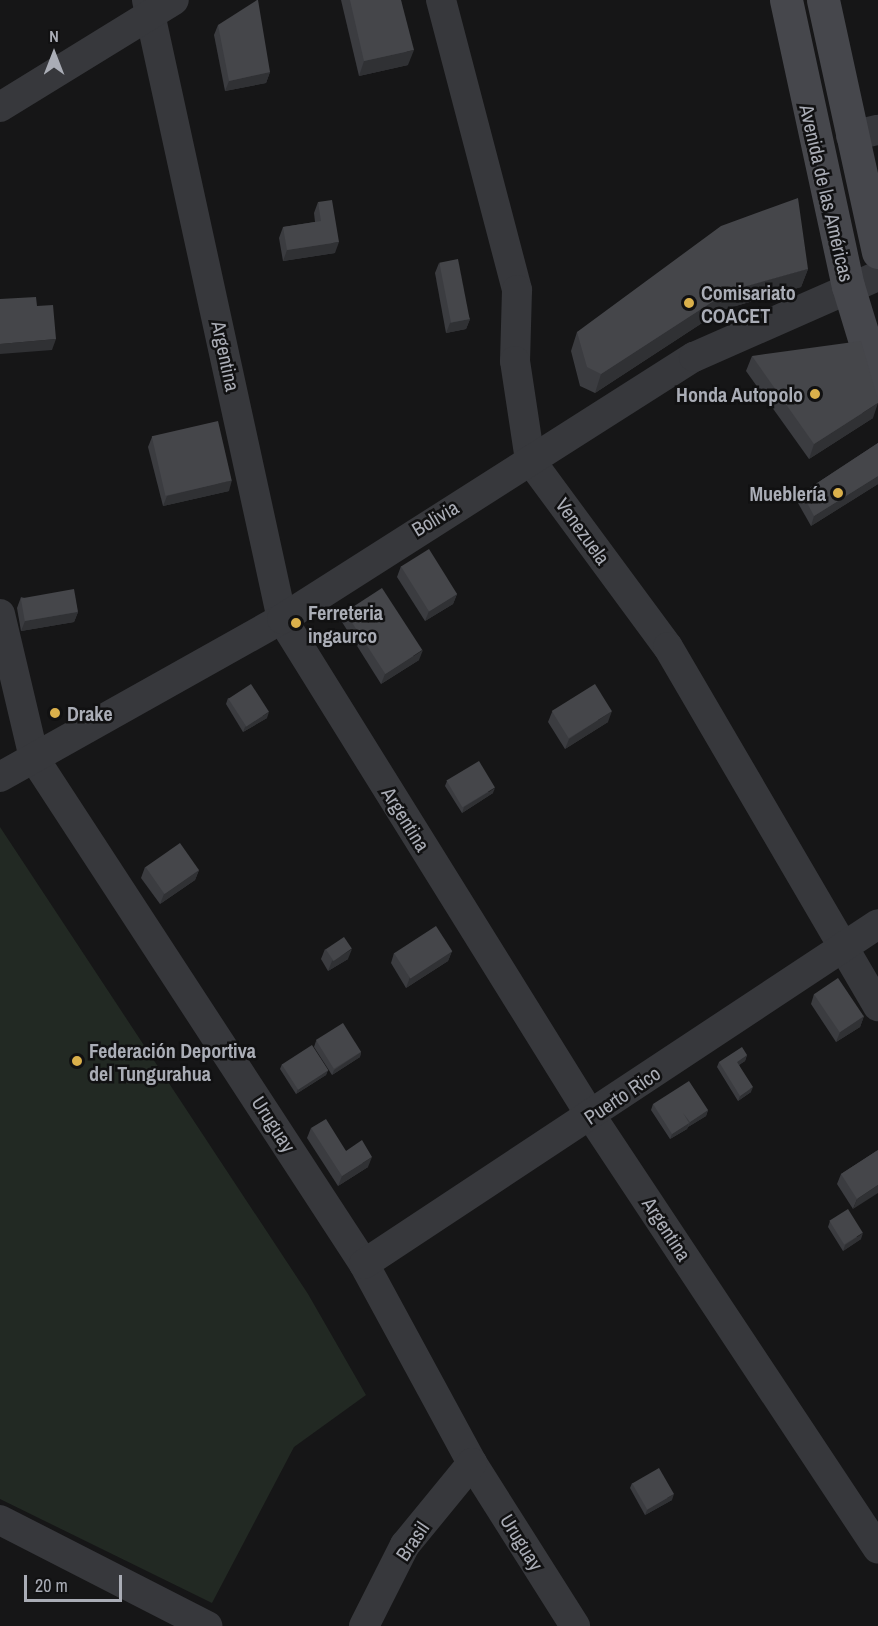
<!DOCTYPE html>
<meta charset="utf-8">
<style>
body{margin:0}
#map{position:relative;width:878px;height:1626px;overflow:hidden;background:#161617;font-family:"Archivo Narrow",sans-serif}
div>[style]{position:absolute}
.green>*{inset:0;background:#222923}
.street>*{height:30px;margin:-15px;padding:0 15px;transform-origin:15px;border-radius:15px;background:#37383c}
.secondary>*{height:33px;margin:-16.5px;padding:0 16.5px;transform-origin:16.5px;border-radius:16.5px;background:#46474c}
.wall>*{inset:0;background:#3b3c40}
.shaded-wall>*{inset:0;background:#303134}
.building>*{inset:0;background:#45464a;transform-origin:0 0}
.dots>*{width:16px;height:16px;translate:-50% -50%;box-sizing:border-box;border:3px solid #111112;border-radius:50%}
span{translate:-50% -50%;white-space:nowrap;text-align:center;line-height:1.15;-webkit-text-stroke:5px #111112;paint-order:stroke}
.street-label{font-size:20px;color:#aaadb6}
.poi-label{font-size:20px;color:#aaadb6;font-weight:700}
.left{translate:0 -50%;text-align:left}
.right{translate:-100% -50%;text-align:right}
.north{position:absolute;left:24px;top:24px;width:60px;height:60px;-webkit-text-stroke:4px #111112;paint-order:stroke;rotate:0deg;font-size:16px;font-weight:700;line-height:24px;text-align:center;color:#aaadb6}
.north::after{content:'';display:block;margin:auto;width:21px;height:27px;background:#aaadb6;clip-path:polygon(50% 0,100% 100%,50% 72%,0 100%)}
.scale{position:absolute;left:24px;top:1575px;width:98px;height:27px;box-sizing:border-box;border:3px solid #aaadb6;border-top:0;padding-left:8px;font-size:18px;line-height:21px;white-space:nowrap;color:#aaadb6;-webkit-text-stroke:4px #111112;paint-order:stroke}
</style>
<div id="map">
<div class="green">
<div style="clip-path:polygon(0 827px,308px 1294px,366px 1395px,294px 1447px,212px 1603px,0 1499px)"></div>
</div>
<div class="street">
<div style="left:147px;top:0;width:634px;rotate:77.7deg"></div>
<div style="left:282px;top:619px;width:585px;rotate:58.13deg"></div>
<div style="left:591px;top:1116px;width:519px;rotate:56.46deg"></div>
<div style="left:441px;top:0;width:300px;rotate:75.3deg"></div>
<div style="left:517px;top:290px;width:71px;rotate:91.6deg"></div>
<div style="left:515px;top:361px;width:100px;rotate:81.4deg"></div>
<div style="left:530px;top:460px;width:232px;rotate:53.6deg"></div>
<div style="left:668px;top:647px;width:416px;rotate:59.7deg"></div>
<div style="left:0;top:107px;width:204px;rotate:-31.6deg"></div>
<div style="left:851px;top:136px;width:28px;rotate:-13deg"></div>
<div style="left:0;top:614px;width:148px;rotate:76.7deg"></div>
<div style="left:34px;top:758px;width:604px;rotate:56.89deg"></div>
<div style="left:364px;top:1264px;width:226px;rotate:61.5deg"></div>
<div style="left:472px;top:1463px;width:193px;rotate:57.7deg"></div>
<div style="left:0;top:777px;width:323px;rotate:-29.3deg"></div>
<div style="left:282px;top:619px;width:488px;rotate:-32.5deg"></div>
<div style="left:694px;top:357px;width:201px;rotate:-23.8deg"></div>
<div style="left:364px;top:1264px;width:616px;rotate:-33.48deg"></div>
<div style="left:0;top:1520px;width:233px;rotate:27.1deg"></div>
<div style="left:364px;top:1626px;width:91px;rotate:-63.2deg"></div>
<div style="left:405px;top:1545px;width:106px;rotate:-50.7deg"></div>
</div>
<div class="secondary">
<div style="left:786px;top:0;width:293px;rotate:77.8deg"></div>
<div style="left:848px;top:286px;width:103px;rotate:73.1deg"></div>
<div style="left:823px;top:0;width:258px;rotate:77.7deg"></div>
</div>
<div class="wall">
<div style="clip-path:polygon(341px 0,401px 0,408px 65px,359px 76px)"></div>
<div style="clip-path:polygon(218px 25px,270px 72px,266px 83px,225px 91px,214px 35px)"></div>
<div style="clip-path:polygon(318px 202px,335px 253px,283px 261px,279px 238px,283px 227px,315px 222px,314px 213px)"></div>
<div style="clip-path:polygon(439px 263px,470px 319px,466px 329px,446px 333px,435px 273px)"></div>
<div style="clip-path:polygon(808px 269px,801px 287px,722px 310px,595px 393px,580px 386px,571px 351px,577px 332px)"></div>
<div style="clip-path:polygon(752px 356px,873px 418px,809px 459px,746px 371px)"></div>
<div style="clip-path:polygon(152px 437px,229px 491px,163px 506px,148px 447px)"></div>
<div style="clip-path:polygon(878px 443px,878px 484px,811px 526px,798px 503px,802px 493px)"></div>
<div style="clip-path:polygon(401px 566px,457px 594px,453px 604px,425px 621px,397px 577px)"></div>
<div style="clip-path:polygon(21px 597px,78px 612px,74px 622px,21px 631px,17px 608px)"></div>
<div style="clip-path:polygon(345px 611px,419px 660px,381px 684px,342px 622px)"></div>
<div style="clip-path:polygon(228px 698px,267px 718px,243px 732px,226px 704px)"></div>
<div style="clip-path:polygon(552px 712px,608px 722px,565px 749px,548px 722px)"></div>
<div style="clip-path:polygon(447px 781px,493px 793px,462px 813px,445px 786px)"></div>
<div style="clip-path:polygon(145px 867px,199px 870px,195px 880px,160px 904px,141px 878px)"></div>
<div style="clip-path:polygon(325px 949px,348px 959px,328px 971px,321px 959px)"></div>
<div style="clip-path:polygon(452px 951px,448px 961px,406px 988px,391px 963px,394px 953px)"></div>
<div style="clip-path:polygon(814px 994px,864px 1016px,860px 1027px,836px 1042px,811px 1004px)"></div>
<div style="clip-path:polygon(316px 1041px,361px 1052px,360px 1057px,332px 1075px,314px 1047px)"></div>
<div style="clip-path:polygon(747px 1055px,745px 1061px,739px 1065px,751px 1092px,738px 1101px,717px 1067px,719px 1062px)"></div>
<div style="clip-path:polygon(282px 1064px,328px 1070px,326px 1075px,296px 1094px,280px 1069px)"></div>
<div style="clip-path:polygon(653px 1104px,708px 1110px,706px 1116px,688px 1127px,687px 1129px,670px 1139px,651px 1110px)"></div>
<div style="clip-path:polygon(311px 1128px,346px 1151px,368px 1167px,338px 1186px,307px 1138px)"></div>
<div style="clip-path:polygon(878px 1150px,853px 1209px,837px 1184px,841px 1174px)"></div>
<div style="clip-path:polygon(830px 1221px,861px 1239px,843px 1251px,828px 1227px)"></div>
<div style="clip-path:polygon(632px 1483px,672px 1500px,645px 1515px,630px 1488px)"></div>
</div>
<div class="shaded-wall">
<div style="clip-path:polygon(414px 50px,408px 65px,359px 76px,364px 61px)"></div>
<div style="clip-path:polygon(270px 72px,266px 83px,225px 91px,229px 81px)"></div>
<div style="clip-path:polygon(339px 242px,335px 253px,283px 261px,287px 250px)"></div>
<div style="clip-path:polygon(808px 269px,801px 287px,722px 310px,595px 393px,601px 374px,729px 291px)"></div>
<div style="clip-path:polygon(470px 319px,466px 329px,446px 333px,450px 323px)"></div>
<div style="clip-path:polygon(56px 339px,52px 350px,0 354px,0 344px)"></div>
<div style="clip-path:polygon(878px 403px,873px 418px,809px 459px,814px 444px)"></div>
<div style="clip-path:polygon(878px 476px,878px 484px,811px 526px,814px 516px)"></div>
<div style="clip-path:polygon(232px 480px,229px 491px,163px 506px,167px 496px)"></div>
<div style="clip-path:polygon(457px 594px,453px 604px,425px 621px,429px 611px)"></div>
<div style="clip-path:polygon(78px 612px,74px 622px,21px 631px,25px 621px)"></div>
<div style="clip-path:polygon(423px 650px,419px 660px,381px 684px,385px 674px)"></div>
<div style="clip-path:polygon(612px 711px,608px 722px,565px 749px,569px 739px)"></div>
<div style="clip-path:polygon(269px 712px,267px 718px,243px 732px,245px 727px)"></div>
<div style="clip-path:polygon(495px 788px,493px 793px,462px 813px,464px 807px)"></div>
<div style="clip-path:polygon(199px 870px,195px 880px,160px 904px,164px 894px)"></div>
<div style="clip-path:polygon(352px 949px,348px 959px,328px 971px,332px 961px)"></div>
<div style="clip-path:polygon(452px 951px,448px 961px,406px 988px,410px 977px)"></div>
<div style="clip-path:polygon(864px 1016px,860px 1027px,836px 1042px,840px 1032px)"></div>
<div style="clip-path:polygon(361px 1052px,360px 1057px,332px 1075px,334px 1070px)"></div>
<div style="clip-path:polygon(747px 1055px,745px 1061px,735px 1067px,737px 1062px)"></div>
<div style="clip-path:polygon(328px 1070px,326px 1075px,296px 1094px,298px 1089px)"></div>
<div style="clip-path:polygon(753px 1087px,751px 1092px,738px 1101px,740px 1096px)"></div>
<div style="clip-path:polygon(708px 1110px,706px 1116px,688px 1127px,690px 1122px)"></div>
<div style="clip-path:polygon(689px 1123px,687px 1129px,670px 1139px,672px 1134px)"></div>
<div style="clip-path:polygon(372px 1157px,368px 1167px,338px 1186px,342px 1176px)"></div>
<div style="clip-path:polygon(878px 1185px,878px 1193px,853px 1209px,857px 1199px)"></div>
<div style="clip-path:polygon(863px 1233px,861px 1239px,843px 1251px,845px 1245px)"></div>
<div style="clip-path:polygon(674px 1494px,672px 1500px,645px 1515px,647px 1510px)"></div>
</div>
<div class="building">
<div style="clip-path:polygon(257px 0,258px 0,270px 72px,229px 81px,218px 25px)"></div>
<div style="clip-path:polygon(350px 0,401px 0,414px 50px,364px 61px)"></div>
<div style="clip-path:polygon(798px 198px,808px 269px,729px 291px,601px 374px,587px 367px,577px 332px,721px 226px)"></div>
<div style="clip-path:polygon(332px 200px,339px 242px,287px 250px,283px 227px,321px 221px,318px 202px)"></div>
<div style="left:458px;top:259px;width:61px;height:19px;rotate:79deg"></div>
<div style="clip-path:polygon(36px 297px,37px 306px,53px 305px,56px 339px,0 344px,0 299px)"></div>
<div style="clip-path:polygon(861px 341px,878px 400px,878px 403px,814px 444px,752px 356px)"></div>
<div style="left:218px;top:421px;width:61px;height:68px;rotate:77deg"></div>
<div style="clip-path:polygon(878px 443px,878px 476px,814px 516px,802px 493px)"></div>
<div style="left:429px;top:549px;width:53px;height:33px;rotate:58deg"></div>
<div style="left:382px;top:588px;width:74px;height:44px;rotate:57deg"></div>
<div style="left:74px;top:589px;width:23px;height:54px;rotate:80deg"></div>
<div style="left:251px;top:684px;width:33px;height:27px;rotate:57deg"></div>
<div style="left:595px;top:684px;width:32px;height:51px;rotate:58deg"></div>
<div style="left:479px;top:761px;width:31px;height:38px;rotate:59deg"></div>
<div style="left:180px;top:843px;width:33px;height:42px;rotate:55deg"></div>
<div style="left:436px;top:926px;width:30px;height:50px;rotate:57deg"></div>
<div style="left:344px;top:937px;width:14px;height:22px;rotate:56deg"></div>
<div style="left:838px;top:978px;width:46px;height:29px;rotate:56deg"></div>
<div style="left:343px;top:1023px;width:34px;height:32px;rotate:58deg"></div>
<div style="left:312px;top:1045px;width:30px;height:36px;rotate:57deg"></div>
<div style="clip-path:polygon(742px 1047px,747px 1055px,737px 1062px,753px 1087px,740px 1096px,719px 1062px)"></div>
<div style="clip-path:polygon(689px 1081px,708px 1110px,690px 1122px,683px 1113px,689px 1123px,672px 1134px,653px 1104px)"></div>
<div style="clip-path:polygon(326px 1119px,346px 1151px,362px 1140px,372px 1157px,342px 1176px,311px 1128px)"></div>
<div style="clip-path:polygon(878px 1150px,878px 1185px,857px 1199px,841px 1174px)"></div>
<div style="left:848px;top:1209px;width:28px;height:22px;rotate:58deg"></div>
<div style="left:659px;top:1468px;width:30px;height:31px;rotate:60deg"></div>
</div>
<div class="dots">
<div style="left:689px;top:303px;background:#dab04b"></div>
<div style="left:815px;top:394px;background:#dab04b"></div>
<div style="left:838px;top:493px;background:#dab04b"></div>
<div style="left:296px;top:623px;background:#dab04b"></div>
<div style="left:55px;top:713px;background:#dab04b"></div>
<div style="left:77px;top:1061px;background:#dab04b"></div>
</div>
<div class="street-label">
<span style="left:827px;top:193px;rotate:77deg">Avenida de las Américas</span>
<span style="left:226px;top:356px;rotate:78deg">Argentina</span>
<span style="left:435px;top:518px;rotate:-31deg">Bolivia</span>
<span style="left:583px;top:531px;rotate:54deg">Venezuela</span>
<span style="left:406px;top:819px;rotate:58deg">Argentina</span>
<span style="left:622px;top:1095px;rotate:-34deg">Puerto Rico</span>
<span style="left:274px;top:1124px;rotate:57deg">Uruguay</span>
<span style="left:667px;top:1229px;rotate:57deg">Argentina</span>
<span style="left:412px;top:1541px;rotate:-56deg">Brasil</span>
<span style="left:522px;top:1542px;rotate:58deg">Uruguay</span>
</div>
<div class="poi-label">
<span class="left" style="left:701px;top:304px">Comisariato<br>COACET</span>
<span class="right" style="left:803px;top:394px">Honda Autopolo</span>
<span class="right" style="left:826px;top:493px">Mueblería</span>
<span class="left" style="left:308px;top:624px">Ferreteria<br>ingaurco</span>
<span class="left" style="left:67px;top:713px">Drake</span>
<span class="left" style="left:89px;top:1062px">Federación Deportiva<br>del Tungurahua</span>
</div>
<div class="north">N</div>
<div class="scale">20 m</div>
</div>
